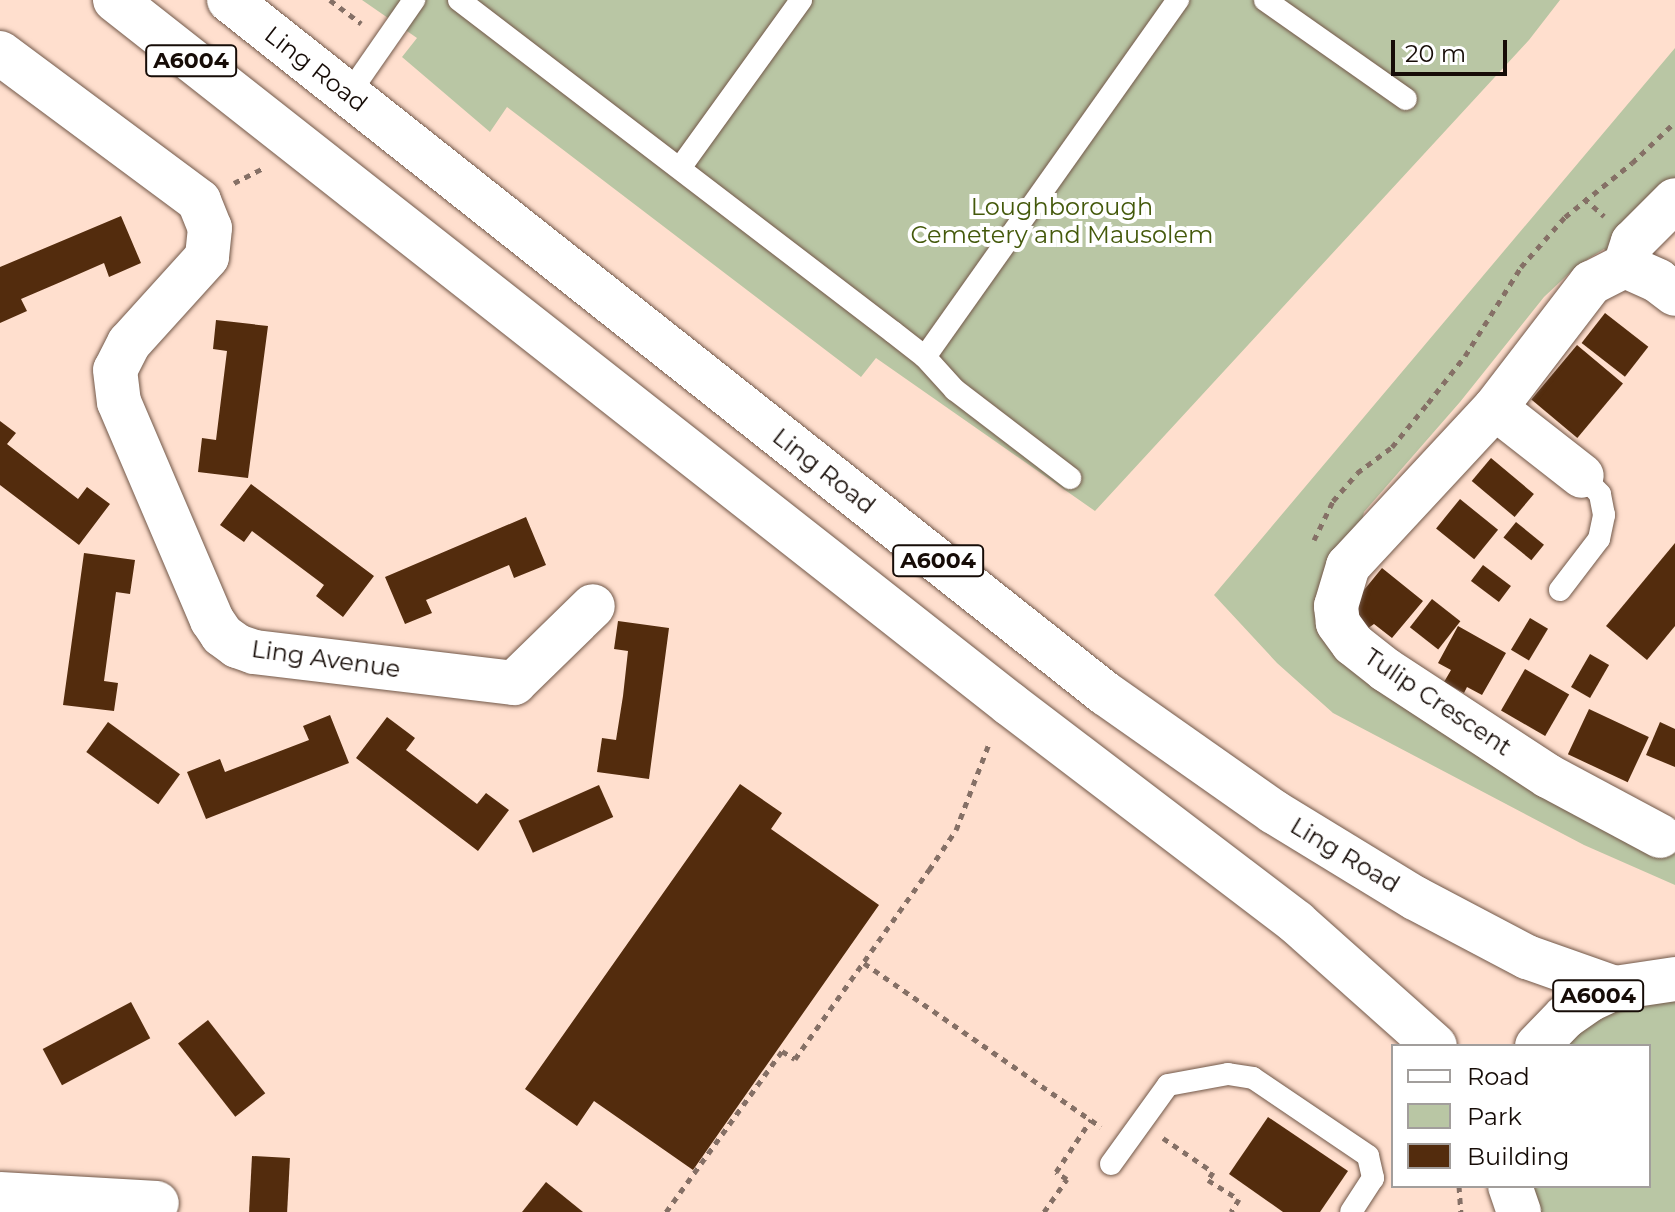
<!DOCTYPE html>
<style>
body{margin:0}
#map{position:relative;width:1675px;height:1212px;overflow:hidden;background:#ffdfce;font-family:Montserrat,sans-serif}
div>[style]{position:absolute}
.green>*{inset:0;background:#b9c6a4}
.building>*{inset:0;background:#532c0d;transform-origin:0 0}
.path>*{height:5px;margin-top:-2.5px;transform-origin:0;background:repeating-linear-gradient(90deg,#857066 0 6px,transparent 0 12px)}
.roads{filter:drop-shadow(0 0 2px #725849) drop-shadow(0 0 2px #725849)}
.service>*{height:22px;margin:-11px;padding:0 11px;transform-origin:11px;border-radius:11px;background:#fff}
.minor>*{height:44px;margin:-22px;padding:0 22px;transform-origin:22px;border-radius:22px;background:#fff}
.primary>*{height:44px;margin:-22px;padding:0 22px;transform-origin:22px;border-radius:22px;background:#fff}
span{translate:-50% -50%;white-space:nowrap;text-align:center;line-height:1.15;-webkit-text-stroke:8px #fff;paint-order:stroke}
.shield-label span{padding:2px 6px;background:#fff;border:2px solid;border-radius:6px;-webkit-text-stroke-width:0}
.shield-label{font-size:22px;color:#160c07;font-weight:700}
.street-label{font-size:24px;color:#160c07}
.park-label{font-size:24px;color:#44590b}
.legend{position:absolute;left:1391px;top:1044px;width:260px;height:144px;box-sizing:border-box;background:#fff;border:2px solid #a29e9c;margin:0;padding:10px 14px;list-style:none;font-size:24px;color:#160c07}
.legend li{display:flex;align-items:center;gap:16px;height:40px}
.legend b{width:40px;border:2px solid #a29e9c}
.scale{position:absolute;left:1391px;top:40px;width:116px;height:36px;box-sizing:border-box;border:4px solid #160c07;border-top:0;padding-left:10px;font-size:24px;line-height:28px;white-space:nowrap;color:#160c07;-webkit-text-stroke:6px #fff;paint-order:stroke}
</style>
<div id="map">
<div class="green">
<div style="clip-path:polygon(362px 0,1560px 0,1529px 40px,1095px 511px,876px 358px,861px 377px,507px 107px,490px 132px,402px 57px,417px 38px)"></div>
<div style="clip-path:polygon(1675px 48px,1675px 199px,1625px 266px,1604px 249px,1578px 265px,1544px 297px,1460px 402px,1364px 512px,1338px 623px,1675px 846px,1675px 885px,1584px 845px,1333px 713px,1277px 663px,1214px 595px)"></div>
<div style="clip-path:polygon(1675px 979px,1675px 1212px,1519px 1212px,1510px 1186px,1649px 1186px,1649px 1046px,1537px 1046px)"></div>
</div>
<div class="building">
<div style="clip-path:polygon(121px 216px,141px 263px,109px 277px,104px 263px,63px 281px,21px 299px,27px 311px,0 323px,0 267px)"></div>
<div style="left:1605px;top:313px;width:55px;height:38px;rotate:38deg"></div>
<div style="clip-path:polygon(216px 320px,268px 326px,248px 478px,198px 472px,202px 438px,216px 440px,227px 351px,213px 349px)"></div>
<div style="left:1577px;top:345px;width:60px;height:71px;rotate:40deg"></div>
<div style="clip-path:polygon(0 421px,16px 433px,7px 444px,43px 472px,78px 499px,87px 487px,110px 504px,79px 545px,0 485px)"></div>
<div style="left:1491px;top:458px;width:56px;height:30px;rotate:40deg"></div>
<div style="clip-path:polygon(251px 484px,374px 576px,343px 617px,316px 596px,324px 585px,252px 531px,244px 542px,220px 525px)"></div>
<div style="left:1460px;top:499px;width:49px;height:38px;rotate:39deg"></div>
<div style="clip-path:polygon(526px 517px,546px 565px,514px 578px,509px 565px,426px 600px,432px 613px,405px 624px,385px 577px)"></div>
<div style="left:1516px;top:522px;width:36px;height:20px;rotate:39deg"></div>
<div style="clip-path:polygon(1675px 543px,1675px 626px,1647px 660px,1606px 626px)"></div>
<div style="clip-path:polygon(84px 553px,135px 560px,130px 594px,116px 592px,104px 681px,118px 683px,114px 711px,63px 705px)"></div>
<div style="left:1483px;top:565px;width:35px;height:20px;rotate:37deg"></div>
<div style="clip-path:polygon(1382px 568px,1423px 601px,1392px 638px,1374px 624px,1367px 629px,1346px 612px)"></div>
<div style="left:1432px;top:599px;width:36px;height:36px;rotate:38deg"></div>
<div style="left:1530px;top:618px;width:21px;height:37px;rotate:31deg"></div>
<div style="clip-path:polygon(618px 621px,669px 628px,649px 779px,597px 772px,602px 738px,616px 740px,623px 696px,628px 651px,614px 649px)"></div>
<div style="clip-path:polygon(1458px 626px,1506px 653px,1482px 695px,1467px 687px,1464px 693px,1444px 682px,1451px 670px,1438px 663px)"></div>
<div style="left:1590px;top:654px;width:22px;height:38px;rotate:30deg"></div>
<div style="left:1525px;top:669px;width:51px;height:48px;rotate:30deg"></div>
<div style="left:1589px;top:709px;width:66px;height:50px;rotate:25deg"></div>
<div style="clip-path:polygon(330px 715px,349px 763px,206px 819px,187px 772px,220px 759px,225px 772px,309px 740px,303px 726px)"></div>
<div style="clip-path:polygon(387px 717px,415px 738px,406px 750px,477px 804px,486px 793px,509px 810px,478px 851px,356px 758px)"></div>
<div style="left:108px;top:722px;width:89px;height:37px;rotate:36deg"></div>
<div style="clip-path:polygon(1660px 722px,1675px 729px,1675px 767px,1646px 755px)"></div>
<div style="clip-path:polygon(740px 784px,782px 813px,771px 829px,879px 905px,693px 1170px,594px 1101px,577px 1126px,525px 1089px)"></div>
<div style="left:599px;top:785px;width:35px;height:88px;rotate:66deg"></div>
<div style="left:131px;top:1002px;width:41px;height:100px;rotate:62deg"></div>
<div style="left:208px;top:1020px;width:93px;height:38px;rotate:52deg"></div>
<div style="clip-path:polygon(1268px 1117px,1348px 1171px,1320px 1212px,1283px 1212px,1229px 1174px)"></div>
<div style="left:252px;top:1156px;width:38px;height:56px;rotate:3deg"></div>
<div style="clip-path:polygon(546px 1182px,583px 1212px,522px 1212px)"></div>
</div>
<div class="path">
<div style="left:330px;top:0;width:39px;rotate:37deg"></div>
<div style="left:234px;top:183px;width:35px;rotate:-27deg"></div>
<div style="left:1584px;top:198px;width:27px;rotate:42deg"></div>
<div style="left:1314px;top:540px;width:43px;rotate:-64deg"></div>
<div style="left:1333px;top:501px;width:37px;rotate:-49deg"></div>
<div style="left:1357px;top:473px;width:44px;rotate:-36.6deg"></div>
<div style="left:1392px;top:447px;width:57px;rotate:-50.7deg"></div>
<div style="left:1428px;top:403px;width:60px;rotate:-51.8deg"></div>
<div style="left:1465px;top:356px;width:105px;rotate:-57.8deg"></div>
<div style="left:1521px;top:267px;width:67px;rotate:-48.7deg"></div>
<div style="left:1565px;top:217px;width:86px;rotate:-38.9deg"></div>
<div style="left:1632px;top:163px;width:59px;rotate:-43.6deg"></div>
<div style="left:864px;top:963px;width:276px;rotate:34.7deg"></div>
<div style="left:1163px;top:1138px;width:60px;rotate:34.2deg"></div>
<div style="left:1213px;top:1172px;width:9px;rotate:122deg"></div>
<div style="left:1208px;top:1180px;width:36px;rotate:32deg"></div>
<div style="left:1239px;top:1199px;width:15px;rotate:122deg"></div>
<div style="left:1459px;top:1186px;width:26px;rotate:86deg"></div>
<div style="left:666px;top:1212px;width:198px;rotate:-54.2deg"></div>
<div style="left:782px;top:1051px;width:15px;rotate:32deg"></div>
<div style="left:795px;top:1059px;width:232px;rotate:-54.7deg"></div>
<div style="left:929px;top:870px;width:48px;rotate:-56deg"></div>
<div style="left:956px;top:830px;width:95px;rotate:-69.1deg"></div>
<div style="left:1044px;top:1212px;width:40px;rotate:-55.1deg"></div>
<div style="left:1067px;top:1179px;width:13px;rotate:-148deg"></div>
<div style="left:1056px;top:1172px;width:63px;rotate:-56.1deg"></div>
<div style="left:1091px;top:1120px;width:12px;rotate:35deg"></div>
</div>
<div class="roads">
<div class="service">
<div style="left:459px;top:0;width:546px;rotate:37.42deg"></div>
<div style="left:893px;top:332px;width:41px;rotate:38deg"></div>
<div style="left:925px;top:357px;width:45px;rotate:47.7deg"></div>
<div style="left:955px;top:390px;width:145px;rotate:37.4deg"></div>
<div style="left:1265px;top:0;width:172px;rotate:35.1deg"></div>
<div style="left:348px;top:95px;width:116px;rotate:-55.2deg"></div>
<div style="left:680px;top:168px;width:207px;rotate:-54.2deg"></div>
<div style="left:925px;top:357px;width:438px;rotate:-54.7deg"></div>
<div style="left:1560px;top:590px;width:64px;rotate:-52.6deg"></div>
<div style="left:1599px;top:539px;width:25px;rotate:-78deg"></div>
<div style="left:1604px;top:515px;width:21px;rotate:-101deg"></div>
<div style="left:1600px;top:494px;width:25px;rotate:-135deg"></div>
<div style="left:1111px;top:1164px;width:97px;rotate:-54.2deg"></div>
<div style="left:1168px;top:1085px;width:61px;rotate:-10.4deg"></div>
<div style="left:1228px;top:1074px;width:25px;rotate:9deg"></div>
<div style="left:1253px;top:1078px;width:139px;rotate:34.1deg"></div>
<div style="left:1368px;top:1156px;width:23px;rotate:77deg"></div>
<div style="left:1373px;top:1178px;width:40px;rotate:122.9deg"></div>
</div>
<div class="minor">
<div style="left:0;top:53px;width:248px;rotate:36.6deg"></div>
<div style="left:199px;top:201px;width:29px;rotate:68deg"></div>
<div style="left:210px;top:228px;width:29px;rotate:96deg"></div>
<div style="left:207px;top:257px;width:116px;rotate:132.2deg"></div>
<div style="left:129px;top:343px;width:30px;rotate:117deg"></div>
<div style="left:115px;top:370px;width:32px;rotate:83deg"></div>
<div style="left:119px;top:402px;width:237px;rotate:66.9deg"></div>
<div style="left:212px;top:620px;width:18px;rotate:56deg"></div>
<div style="left:222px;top:635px;width:19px;rotate:36deg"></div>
<div style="left:237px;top:646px;width:18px;rotate:19deg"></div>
<div style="left:254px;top:652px;width:262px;rotate:6.8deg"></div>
<div style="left:514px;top:683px;width:110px;rotate:-44.3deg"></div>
<div style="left:1625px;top:266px;width:25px;rotate:-72deg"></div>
<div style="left:1633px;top:242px;width:59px;rotate:-45deg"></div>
<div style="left:1495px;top:408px;width:110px;rotate:38deg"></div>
<div style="left:1660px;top:836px;width:127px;rotate:-151.8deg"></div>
<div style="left:1548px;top:776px;width:194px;rotate:-146.8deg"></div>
<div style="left:1386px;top:670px;width:42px;rotate:-141.8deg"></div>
<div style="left:1353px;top:644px;width:26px;rotate:-126deg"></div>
<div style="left:1338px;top:623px;width:17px;rotate:-97deg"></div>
<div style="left:1336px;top:606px;width:42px;rotate:-73.3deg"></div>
<div style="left:1348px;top:566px;width:216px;rotate:-47.1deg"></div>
<div style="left:1495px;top:408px;width:158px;rotate:-52.5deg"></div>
<div style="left:1591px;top:283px;width:38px;rotate:-27deg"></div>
<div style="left:1625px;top:266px;width:36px;rotate:24deg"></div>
<div style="left:1658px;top:281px;width:21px;rotate:37deg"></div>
<div style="left:0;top:1194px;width:157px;rotate:3.3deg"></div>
</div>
<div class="primary">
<div style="left:115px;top:0;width:1139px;rotate:38.19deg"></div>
<div style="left:1010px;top:704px;width:360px;rotate:37.3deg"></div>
<div style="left:1296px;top:922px;width:186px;rotate:41.7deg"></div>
<div style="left:229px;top:0;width:1118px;rotate:38.36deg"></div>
<div style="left:1106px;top:694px;width:205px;rotate:35.1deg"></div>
<div style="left:1274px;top:812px;width:165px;rotate:31.4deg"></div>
<div style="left:1415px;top:898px;width:127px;rotate:27.8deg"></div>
<div style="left:1527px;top:957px;width:93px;rotate:19.4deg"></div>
<div style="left:1537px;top:1046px;width:40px;rotate:-46deg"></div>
<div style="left:1565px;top:1017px;width:29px;rotate:-35deg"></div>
<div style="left:1589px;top:1000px;width:29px;rotate:-25deg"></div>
<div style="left:1615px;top:988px;width:61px;rotate:-8.5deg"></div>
<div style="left:1510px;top:1186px;width:28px;rotate:71deg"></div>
</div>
</div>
<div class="shield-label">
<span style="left:191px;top:61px">A6004</span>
<span style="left:938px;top:561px">A6004</span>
<span style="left:1598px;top:996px">A6004</span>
</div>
<div class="street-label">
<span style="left:316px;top:69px;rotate:38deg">Ling Road</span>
<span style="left:824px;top:471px;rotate:38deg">Ling Road</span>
<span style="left:326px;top:659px;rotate:8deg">Ling Avenue</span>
<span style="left:1438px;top:702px;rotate:34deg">Tulip Crescent</span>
<span style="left:1345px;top:855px;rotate:31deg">Ling Road</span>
</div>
<div class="park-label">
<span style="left:1062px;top:221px">Loughborough<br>Cemetery and Mausolem</span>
</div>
<ul class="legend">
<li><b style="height:10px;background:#fff"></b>Road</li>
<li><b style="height:22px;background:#b9c6a4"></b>Park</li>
<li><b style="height:22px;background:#532c0d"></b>Building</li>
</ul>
<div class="scale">20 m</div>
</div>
